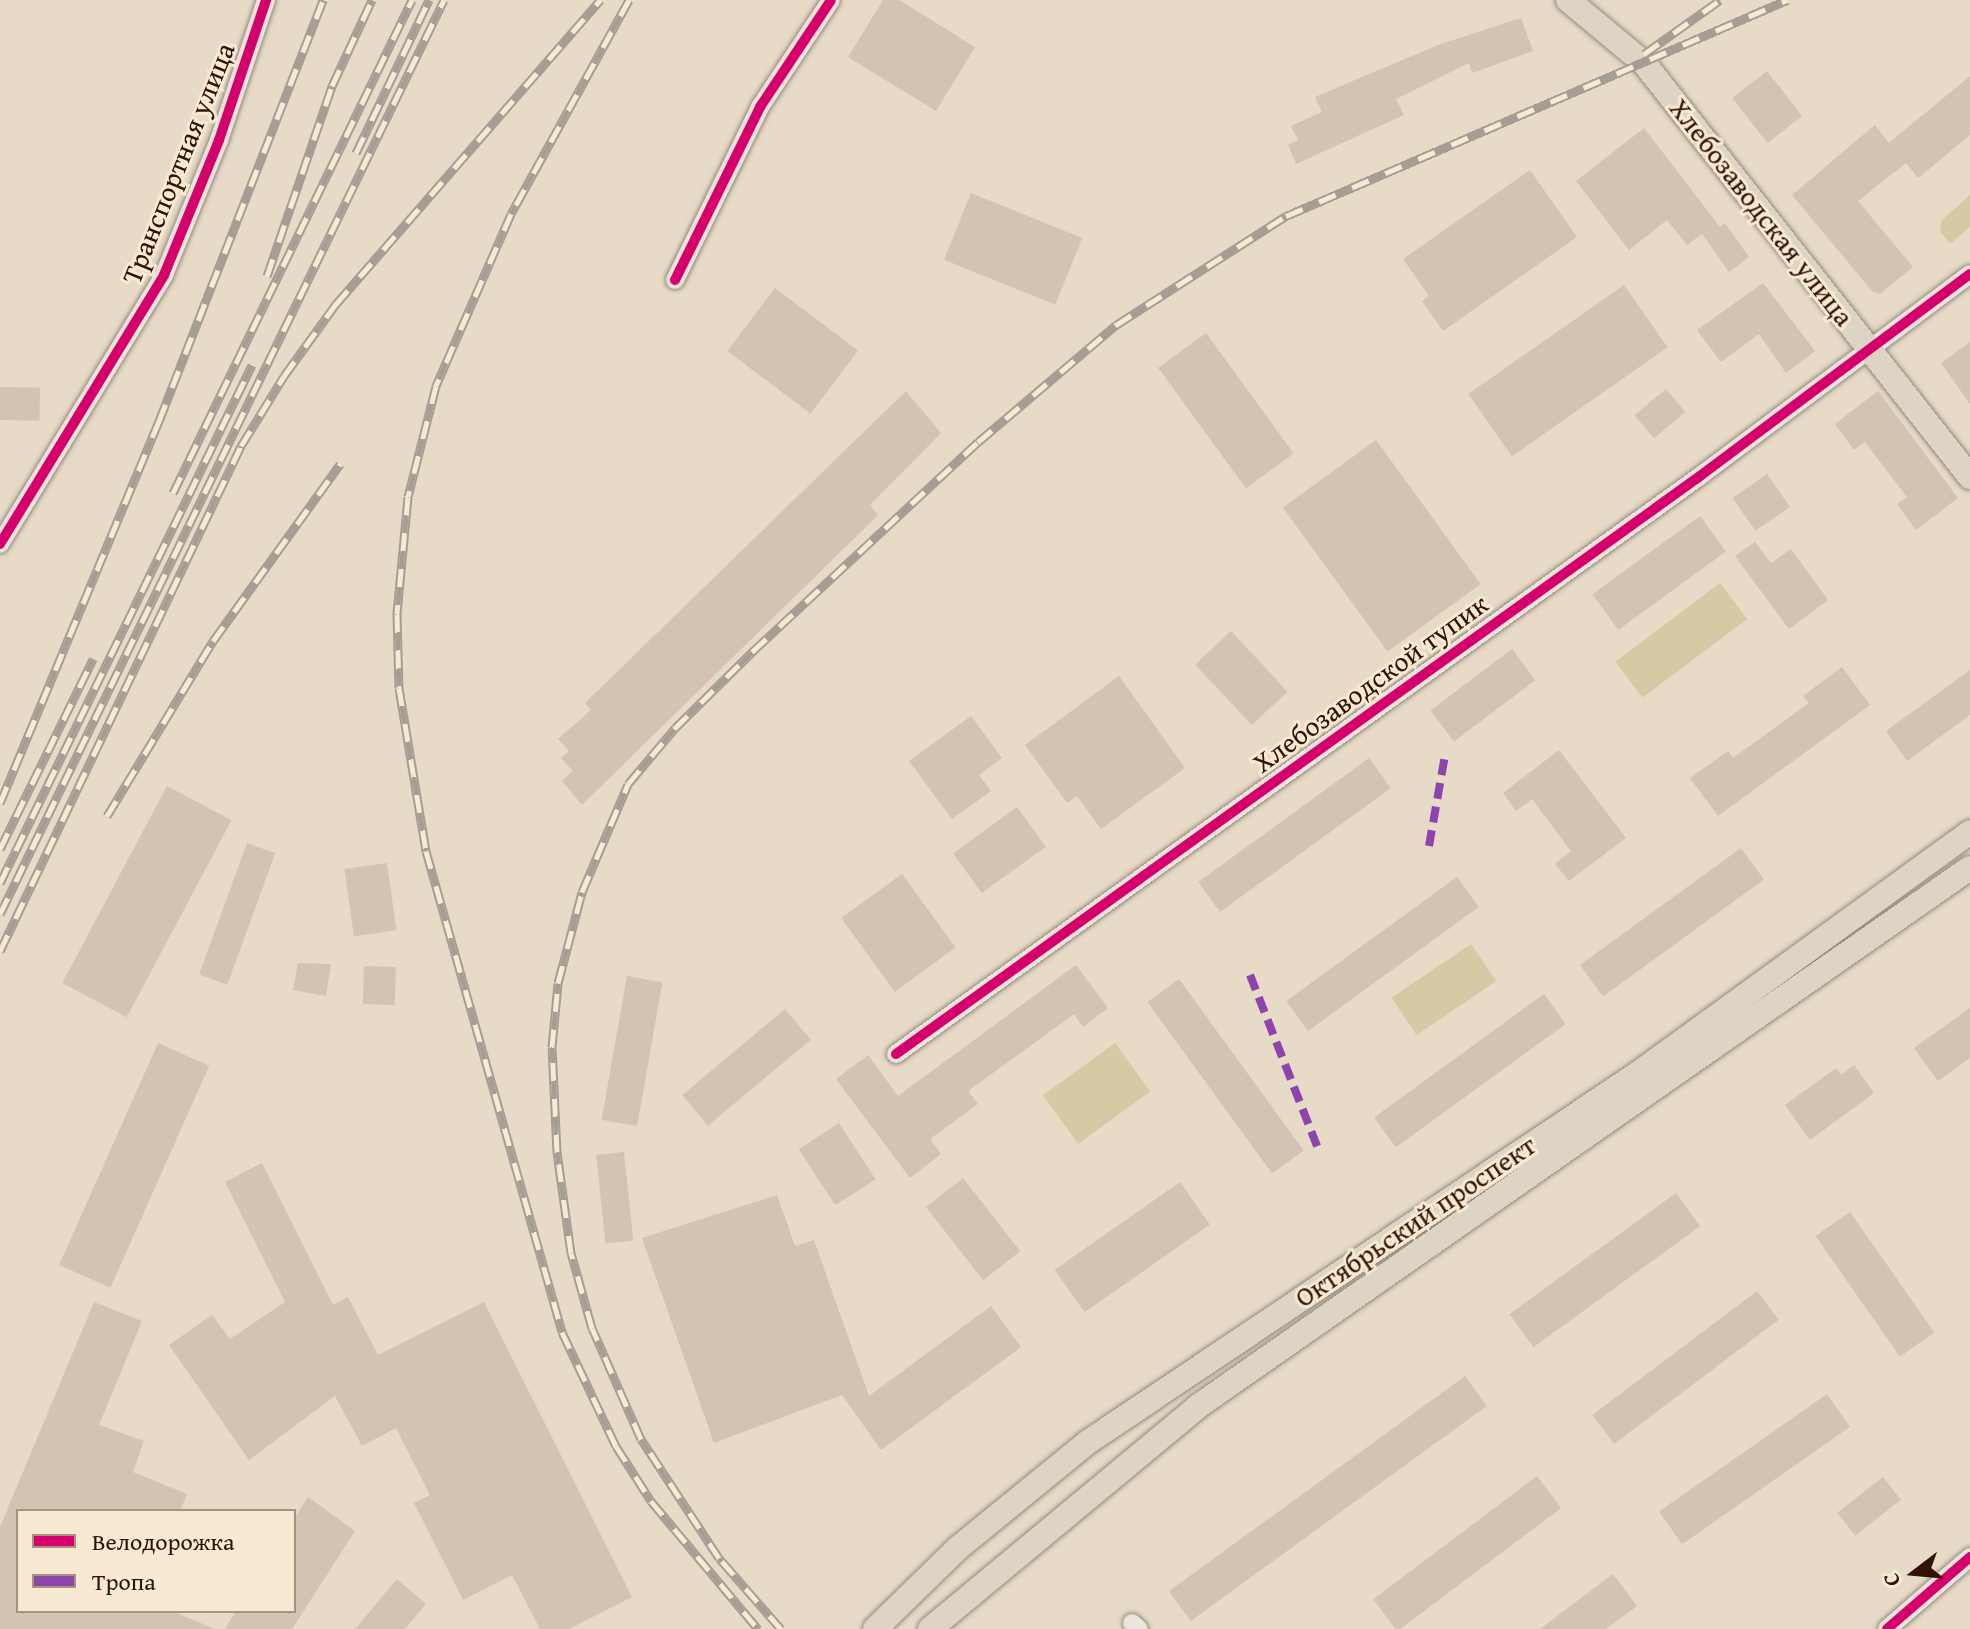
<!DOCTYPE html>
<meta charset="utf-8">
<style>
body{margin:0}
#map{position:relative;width:1970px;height:1629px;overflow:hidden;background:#e7dac7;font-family:"Gentium Book Plus",serif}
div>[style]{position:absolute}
.green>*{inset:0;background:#d4cba5;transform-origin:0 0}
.building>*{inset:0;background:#d4c2b3;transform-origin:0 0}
.roads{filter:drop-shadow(0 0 2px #948a7d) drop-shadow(0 0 2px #948a7d)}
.minor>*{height:18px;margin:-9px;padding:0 9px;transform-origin:9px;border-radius:9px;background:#ebe4db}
.major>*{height:24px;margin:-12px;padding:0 12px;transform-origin:12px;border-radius:12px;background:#ded4c5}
.rail>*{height:9px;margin-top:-4.5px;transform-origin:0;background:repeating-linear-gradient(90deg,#f8e9d2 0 18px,#a69e95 0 36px);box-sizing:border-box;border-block:2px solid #a69e95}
.quiet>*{height:8px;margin-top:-4px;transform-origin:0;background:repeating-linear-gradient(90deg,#8e44ad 0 16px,transparent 0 24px)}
.cycleway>*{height:10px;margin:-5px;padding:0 5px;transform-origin:5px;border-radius:5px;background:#d6006c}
span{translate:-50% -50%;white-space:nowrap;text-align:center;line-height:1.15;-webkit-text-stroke:6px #f8e9d2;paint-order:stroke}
.street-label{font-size:28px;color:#301302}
.legend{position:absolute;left:16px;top:1509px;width:280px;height:104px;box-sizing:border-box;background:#f8e9d2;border:2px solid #a8937f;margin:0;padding:10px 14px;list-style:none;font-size:24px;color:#301302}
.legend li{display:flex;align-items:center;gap:16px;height:40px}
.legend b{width:40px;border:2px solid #a8937f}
.north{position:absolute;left:1874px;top:1533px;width:80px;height:80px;-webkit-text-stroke:6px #f8e9d2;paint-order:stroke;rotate:254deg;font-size:22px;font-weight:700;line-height:32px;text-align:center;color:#301302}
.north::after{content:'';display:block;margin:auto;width:28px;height:36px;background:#301302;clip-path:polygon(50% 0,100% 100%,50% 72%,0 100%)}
</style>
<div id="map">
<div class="green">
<div style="clip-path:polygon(1970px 195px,1970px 227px,1950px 244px,1940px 231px,1941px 221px)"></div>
<div style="left:1720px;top:583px;width:45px;height:131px;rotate:53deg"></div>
<div style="left:1471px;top:944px;width:45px;height:96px;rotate:56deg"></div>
<div style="left:1115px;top:1043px;width:60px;height:89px;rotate:54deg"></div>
</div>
<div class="building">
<div style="clip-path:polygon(883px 0,899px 0,975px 47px,936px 111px,848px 57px)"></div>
<div style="clip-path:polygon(1521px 18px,1533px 51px,1472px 73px,1469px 63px,1396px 99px,1404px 115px,1296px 164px,1288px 145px,1298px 140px,1291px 126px,1322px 112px,1315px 97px,1438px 45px)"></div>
<div style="left:1767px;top:71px;width:57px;height:44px;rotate:52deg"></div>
<div style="clip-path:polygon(1970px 76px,1970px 135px,1918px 178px,1906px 163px,1858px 201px,1913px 267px,1880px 294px,1872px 291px,1792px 195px,1875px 125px,1889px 143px)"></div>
<div style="clip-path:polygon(1644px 128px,1720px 227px,1725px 223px,1749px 257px,1729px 272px,1702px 234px,1687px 245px,1667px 220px,1629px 250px,1576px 181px)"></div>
<div style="clip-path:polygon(1530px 170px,1577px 237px,1443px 331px,1422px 301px,1429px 296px,1403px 259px)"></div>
<div style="left:971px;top:193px;width:120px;height:72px;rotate:22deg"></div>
<div style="clip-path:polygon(1763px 283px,1815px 351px,1786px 373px,1759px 334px,1721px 362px,1697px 330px)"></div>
<div style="left:1624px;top:285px;width:76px;height:190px;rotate:55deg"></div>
<div style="left:775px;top:288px;width:104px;height:79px;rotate:37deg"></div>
<div style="left:1206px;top:333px;width:149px;height:59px;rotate:54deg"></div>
<div style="clip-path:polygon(1970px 342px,1970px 404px,1941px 363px)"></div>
<div style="left:0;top:387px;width:40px;height:33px;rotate:1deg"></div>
<div style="left:1666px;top:389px;width:30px;height:41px;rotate:50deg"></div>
<div style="clip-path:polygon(906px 391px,941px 433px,870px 505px,878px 515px,582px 805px,562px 781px,573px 771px,561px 758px,569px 751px,558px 739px,591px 710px,585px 703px)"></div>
<div style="clip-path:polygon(1878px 391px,1958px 498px,1916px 530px,1897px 504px,1907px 497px,1865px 442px,1854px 450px,1835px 424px)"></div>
<div style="left:1376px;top:440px;width:178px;height:115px;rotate:54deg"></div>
<div style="left:1767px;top:474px;width:40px;height:42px;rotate:55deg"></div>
<div style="left:1700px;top:516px;width:44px;height:133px;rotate:54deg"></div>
<div style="clip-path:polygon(1755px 542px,1771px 563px,1791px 549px,1828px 600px,1789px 629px,1735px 556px)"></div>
<div style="left:1231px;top:631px;width:83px;height:49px;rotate:47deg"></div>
<div style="left:1512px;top:649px;width:39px;height:102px;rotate:53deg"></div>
<div style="clip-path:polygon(1842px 667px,1870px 705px,1718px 816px,1690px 778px,1728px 751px,1733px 758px,1809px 703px,1803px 696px)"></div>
<div style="clip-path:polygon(1970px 670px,1970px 715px,1907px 761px,1886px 731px)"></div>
<div style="clip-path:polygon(1119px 676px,1185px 768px,1101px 829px,1077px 796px,1067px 803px,1025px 745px)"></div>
<div style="clip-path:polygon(971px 716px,1002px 758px,979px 775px,991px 791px,952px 819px,909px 761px)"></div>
<div style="clip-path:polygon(1559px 750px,1626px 838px,1569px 881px,1555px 864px,1571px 851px,1532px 799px,1516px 811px,1503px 793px)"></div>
<div style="left:1369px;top:758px;width:37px;height:211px;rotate:54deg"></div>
<div style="left:167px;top:786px;width:73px;height:223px;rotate:28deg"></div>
<div style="left:1017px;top:807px;width:49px;height:79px;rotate:54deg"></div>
<div style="left:247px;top:843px;width:30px;height:140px;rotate:20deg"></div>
<div style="left:1741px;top:848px;width:39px;height:199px;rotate:54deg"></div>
<div style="left:387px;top:863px;width:68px;height:43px;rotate:82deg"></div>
<div style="left:902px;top:874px;width:91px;height:75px;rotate:54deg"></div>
<div style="left:1457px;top:877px;width:37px;height:211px;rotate:54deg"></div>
<div style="clip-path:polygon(298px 963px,331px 964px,326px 996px,293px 990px)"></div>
<div style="clip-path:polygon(1076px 965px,1108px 1008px,1083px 1027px,1074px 1014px,968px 1091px,978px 1104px,930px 1139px,941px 1154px,910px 1178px,836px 1079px,868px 1055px,898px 1096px)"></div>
<div style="left:364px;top:966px;width:32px;height:38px;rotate:2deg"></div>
<div style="left:627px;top:976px;width:36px;height:146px;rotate:10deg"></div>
<div style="left:1179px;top:979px;width:212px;height:39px;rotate:54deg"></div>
<div style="left:1544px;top:994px;width:37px;height:210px;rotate:54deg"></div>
<div style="clip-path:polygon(1970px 1008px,1970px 1058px,1938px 1081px,1914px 1048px)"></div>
<div style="left:785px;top:1009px;width:40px;height:134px;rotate:50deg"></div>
<div style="left:158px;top:1043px;width:56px;height:243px;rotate:24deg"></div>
<div style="clip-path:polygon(1854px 1065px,1874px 1093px,1810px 1140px,1785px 1105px,1836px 1068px,1841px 1075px)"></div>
<div style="left:839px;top:1123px;width:67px;height:48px;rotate:57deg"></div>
<div style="left:624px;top:1152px;width:89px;height:28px;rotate:84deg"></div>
<div style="clip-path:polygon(262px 1163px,333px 1305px,348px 1297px,378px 1355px,484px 1302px,632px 1597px,569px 1629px,540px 1629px,512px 1575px,463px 1600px,414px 1503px,430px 1495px,396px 1428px,362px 1446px,335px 1396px,249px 1460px,169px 1345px,212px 1315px,230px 1339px,285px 1302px,225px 1182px)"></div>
<div style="left:963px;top:1178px;width:93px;height:47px;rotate:52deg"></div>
<div style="left:1180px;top:1182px;width:52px;height:153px;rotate:55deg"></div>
<div style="left:1676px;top:1193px;width:41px;height:206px;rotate:54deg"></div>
<div style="clip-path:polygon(777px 1195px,795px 1246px,814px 1240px,869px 1396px,991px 1306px,1021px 1347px,881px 1450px,842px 1395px,714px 1443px,642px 1238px)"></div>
<div style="left:1850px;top:1212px;width:147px;height:42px;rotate:55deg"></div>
<div style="left:1757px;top:1291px;width:36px;height:206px;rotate:53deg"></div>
<div style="clip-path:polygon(94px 1302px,142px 1321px,99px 1425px,144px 1441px,133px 1472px,187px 1494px,180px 1511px,18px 1511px,18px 1611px,172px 1611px,215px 1629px,0 1629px,0 1527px)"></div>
<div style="left:1465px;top:1376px;width:37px;height:366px;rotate:54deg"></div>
<div style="left:1827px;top:1394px;width:40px;height:205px;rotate:55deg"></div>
<div style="left:1537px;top:1476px;width:40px;height:205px;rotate:53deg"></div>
<div style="left:1883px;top:1477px;width:29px;height:58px;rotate:52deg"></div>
<div style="clip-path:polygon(308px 1497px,355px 1531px,292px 1629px,225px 1629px,236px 1611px,294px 1611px,294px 1519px)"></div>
<div style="clip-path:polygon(1613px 1574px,1637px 1606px,1606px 1629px,1540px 1629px)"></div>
<div style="clip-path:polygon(397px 1579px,426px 1604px,405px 1629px,355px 1629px)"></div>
</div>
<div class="roads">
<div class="minor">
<div style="left:675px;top:280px;width:193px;rotate:-63.8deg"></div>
<div style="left:760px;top:107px;width:128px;rotate:-56.4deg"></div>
<div style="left:0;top:544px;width:315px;rotate:-58.6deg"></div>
<div style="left:164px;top:275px;width:146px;rotate:-67.8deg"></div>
<div style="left:219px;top:140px;width:148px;rotate:-71.4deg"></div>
<div style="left:896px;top:1054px;width:990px;rotate:-35.71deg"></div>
<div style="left:1700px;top:476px;width:337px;rotate:-36.8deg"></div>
<div style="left:1132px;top:1623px;width:9px;rotate:41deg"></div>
<div style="left:1887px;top:1629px;width:110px;rotate:-40.9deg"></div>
</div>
<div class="major">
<div style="left:1568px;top:0;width:99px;rotate:39.7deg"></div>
<div style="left:1644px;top:63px;width:527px;rotate:51.78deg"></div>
<div style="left:875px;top:1629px;width:116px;rotate:-44.3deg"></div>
<div style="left:958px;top:1548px;width:168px;rotate:-39.2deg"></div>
<div style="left:1088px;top:1442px;width:665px;rotate:-33.83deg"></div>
<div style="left:1640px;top:1072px;width:408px;rotate:-36deg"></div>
<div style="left:930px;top:1629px;width:347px;rotate:-39.7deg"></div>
<div style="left:1197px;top:1407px;width:942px;rotate:-34.89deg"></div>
</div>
</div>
<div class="rail">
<div style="left:629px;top:0;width:244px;rotate:118.9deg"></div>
<div style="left:511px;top:214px;width:188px;rotate:113.6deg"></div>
<div style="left:436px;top:386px;width:114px;rotate:104.2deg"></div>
<div style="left:408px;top:497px;width:118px;rotate:95.4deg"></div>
<div style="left:397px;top:614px;width:74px;rotate:88.5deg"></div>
<div style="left:399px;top:688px;width:165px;rotate:80.6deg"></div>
<div style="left:426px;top:851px;width:500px;rotate:74.2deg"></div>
<div style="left:562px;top:1332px;width:126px;rotate:64.7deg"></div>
<div style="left:616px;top:1446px;width:65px;rotate:57.5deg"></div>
<div style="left:651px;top:1501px;width:167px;rotate:50.1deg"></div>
<div style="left:1644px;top:54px;width:93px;rotate:-35.4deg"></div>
<div style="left:356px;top:153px;width:170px;rotate:-64.5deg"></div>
<div style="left:267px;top:276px;width:201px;rotate:-71.1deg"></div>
<div style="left:332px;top:86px;width:95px;rotate:-65.1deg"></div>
<div style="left:173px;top:493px;width:548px;rotate:-64.14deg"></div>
<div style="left:0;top:803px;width:414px;rotate:-67.4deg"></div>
<div style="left:159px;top:421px;width:452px;rotate:-68.7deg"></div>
<div style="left:107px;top:816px;width:205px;rotate:-58.8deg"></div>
<div style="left:213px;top:641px;width:218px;rotate:-54.3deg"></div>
<div style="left:0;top:849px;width:212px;rotate:-63.9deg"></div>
<div style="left:0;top:883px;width:576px;rotate:-64.06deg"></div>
<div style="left:0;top:914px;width:1016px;rotate:-64.09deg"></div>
<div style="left:0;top:951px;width:560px;rotate:-64.49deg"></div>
<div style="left:241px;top:446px;width:82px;rotate:-58.4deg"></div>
<div style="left:284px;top:376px;width:89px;rotate:-54.2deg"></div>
<div style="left:336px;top:304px;width:403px;rotate:-49deg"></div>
<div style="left:781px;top:1629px;width:94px;rotate:-131.1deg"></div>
<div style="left:719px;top:1558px;width:142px;rotate:-123.2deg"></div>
<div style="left:641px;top:1439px;width:121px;rotate:-113.8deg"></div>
<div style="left:592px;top:1328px;width:78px;rotate:-105.6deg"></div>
<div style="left:571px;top:1253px;width:102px;rotate:-97.9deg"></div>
<div style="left:557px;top:1152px;width:105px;rotate:-92.7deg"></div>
<div style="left:552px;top:1047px;width:64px;rotate:-84.6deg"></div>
<div style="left:558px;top:983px;width:94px;rotate:-75.2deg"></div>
<div style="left:582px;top:892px;width:117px;rotate:-66.9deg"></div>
<div style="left:628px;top:784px;width:73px;rotate:-50deg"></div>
<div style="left:675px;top:728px;width:110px;rotate:-44.6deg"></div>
<div style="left:753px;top:651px;width:307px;rotate:-42.9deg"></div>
<div style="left:978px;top:442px;width:181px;rotate:-40.3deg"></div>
<div style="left:1116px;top:325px;width:202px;rotate:-32.7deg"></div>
<div style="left:1286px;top:216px;width:546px;rotate:-23.32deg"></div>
</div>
<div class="quiet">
<div style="left:1429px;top:846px;width:92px;rotate:-80deg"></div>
<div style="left:1250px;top:975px;width:184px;rotate:68.6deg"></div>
</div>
<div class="cycleway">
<div style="left:675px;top:280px;width:193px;rotate:-63.8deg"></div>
<div style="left:760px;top:107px;width:128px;rotate:-56.4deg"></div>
<div style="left:0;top:544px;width:315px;rotate:-58.6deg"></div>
<div style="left:164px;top:275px;width:146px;rotate:-67.8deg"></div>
<div style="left:219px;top:140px;width:148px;rotate:-71.4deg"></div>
<div style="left:896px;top:1054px;width:990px;rotate:-35.71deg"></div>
<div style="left:1700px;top:476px;width:337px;rotate:-36.8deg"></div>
<div style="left:1887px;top:1629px;width:110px;rotate:-40.9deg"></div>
</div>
<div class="street-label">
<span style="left:178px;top:163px;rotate:-68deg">Транспортная улица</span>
<span style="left:1762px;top:212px;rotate:52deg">Хлебозаводская улица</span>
<span style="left:1370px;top:683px;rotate:-36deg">Хлебозаводской тупик</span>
<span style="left:1415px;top:1221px;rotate:-34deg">Октябрьский проспект</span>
</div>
<ul class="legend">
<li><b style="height:10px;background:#d6006c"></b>Велодорожка</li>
<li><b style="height:10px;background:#8e44ad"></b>Тропа</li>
</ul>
<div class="north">С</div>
</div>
